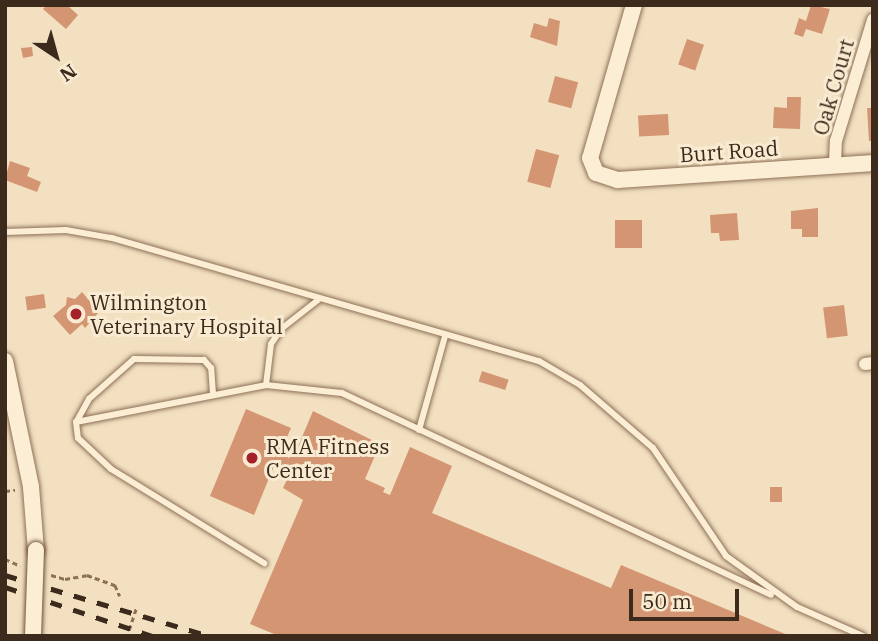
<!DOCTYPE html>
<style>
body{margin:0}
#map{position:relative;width:878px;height:641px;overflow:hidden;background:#f2e0c1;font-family:"IBM Plex Serif",serif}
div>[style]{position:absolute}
.building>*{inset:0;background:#d49573;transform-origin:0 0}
.path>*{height:2.5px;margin-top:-1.25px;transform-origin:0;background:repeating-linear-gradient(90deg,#8d7057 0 5px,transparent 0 8.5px)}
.roads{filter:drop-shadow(0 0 2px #8d7057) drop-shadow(0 0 2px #8d7057)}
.lane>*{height:6px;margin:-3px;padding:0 3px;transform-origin:3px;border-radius:3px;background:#fceed5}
.street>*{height:12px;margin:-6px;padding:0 6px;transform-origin:6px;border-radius:6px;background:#fceed5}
.secondary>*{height:16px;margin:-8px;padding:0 8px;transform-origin:8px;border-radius:8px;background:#fceed5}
.rail>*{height:4.5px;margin-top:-2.25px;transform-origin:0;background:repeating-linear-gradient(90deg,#3c2a1c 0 12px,transparent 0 24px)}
.bridges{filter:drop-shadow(0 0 2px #6f513a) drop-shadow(0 0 2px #6f513a)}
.secondary-bridge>*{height:16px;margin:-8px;padding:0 8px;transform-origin:8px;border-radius:8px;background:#fceed5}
.dots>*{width:19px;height:19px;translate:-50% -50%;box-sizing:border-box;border:4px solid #f9ebd1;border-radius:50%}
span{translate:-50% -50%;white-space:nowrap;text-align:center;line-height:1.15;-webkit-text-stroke:6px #f9ebd1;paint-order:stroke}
.street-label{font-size:21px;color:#3c2a1c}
.poi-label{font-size:21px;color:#3c2a1c}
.left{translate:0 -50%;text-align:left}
.frame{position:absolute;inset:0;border:7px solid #3c2a1c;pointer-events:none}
.north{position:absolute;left:21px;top:21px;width:70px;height:70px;-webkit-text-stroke:5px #f9ebd1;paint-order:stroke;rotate:144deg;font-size:19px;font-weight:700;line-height:28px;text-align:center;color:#3c2a1c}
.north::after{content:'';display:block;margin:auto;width:24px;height:32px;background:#3c2a1c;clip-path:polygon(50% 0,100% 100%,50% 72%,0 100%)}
.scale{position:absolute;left:629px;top:589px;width:110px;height:32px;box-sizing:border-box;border:4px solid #3c2a1c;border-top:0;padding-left:9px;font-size:21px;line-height:24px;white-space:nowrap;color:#3c2a1c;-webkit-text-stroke:5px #f9ebd1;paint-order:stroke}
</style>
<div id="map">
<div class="building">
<div style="clip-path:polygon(47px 5px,67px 5px,78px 15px,66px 29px,43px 9px)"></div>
<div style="clip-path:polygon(811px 5px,830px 9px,822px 34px,806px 29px,803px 37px,794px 34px,799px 18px,806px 21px)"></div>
<div style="clip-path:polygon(549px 18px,560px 21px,557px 46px,530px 37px,534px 23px,547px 27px)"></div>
<div style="left:687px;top:39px;width:18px;height:27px;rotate:19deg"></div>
<div style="clip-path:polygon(32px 47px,33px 56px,23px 58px,21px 48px)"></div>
<div style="left:555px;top:76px;width:24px;height:27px;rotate:15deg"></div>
<div style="clip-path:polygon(787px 97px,801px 97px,800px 129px,773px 128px,774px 107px,787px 108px)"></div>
<div style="clip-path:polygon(867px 108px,873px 108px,873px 141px,869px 141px)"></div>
<div style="left:668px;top:114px;width:21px;height:30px;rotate:87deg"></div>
<div style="left:536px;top:149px;width:24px;height:34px;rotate:15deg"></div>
<div style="clip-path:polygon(10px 161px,30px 168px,27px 176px,41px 182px,37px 192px,5px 180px)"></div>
<div style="clip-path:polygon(818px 208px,818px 237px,802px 237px,802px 229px,791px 229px,791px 211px)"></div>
<div style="clip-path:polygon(737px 213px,739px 240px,720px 241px,719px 233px,711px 233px,710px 215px)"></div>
<div style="left:615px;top:220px;width:27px;height:28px"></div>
<div style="clip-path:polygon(82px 292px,99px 312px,85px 328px,82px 324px,70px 335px,53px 316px,66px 305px,67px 297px,75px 299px)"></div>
<div style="left:44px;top:294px;width:14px;height:19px;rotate:82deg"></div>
<div style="left:844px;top:305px;width:31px;height:21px;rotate:83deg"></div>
<div style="left:482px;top:371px;width:28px;height:11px;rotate:18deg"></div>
<div style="clip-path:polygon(246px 409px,291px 428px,281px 451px,294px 456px,313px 411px,380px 444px,365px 479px,385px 488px,383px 492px,390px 495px,410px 447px,452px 466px,432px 513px,611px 588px,621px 565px,790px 636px,279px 636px,250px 624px,303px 500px,283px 488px,290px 473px,274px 466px,254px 515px,210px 496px)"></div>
<div style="left:770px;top:487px;width:12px;height:15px"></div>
</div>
<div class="path">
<div style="left:5px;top:491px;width:10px;rotate:-6deg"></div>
<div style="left:5px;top:559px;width:17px;rotate:24deg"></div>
<div style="left:51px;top:575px;width:15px;rotate:16deg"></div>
<div style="left:65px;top:579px;width:22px;rotate:-10deg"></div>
<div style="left:87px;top:575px;width:30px;rotate:20deg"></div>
<div style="left:115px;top:585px;width:12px;rotate:66deg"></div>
<div style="left:129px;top:630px;width:23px;rotate:-72deg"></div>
</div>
<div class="roads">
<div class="lane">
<div style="left:5px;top:232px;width:61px;rotate:-1.9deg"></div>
<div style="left:66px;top:230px;width:47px;rotate:9.9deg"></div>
<div style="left:112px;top:238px;width:444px;rotate:16.1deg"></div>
<div style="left:539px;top:361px;width:48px;rotate:30.3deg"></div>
<div style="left:580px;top:385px;width:96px;rotate:40.8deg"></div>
<div style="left:653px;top:448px;width:130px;rotate:55.9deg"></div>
<div style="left:726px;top:556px;width:87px;rotate:35.7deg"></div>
<div style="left:797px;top:607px;width:72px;rotate:23.7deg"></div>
<div style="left:266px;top:385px;width:76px;rotate:6deg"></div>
<div style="left:342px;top:393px;width:474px;rotate:25.2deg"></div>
<div style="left:213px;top:394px;width:26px;rotate:-94deg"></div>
<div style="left:211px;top:368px;width:11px;rotate:-131deg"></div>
<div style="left:204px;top:360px;width:70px;rotate:-179.2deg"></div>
<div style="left:134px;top:359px;width:60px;rotate:138.4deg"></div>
<div style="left:89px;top:399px;width:26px;rotate:119deg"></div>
<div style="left:76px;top:422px;width:16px;rotate:83deg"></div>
<div style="left:78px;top:438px;width:45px;rotate:43.2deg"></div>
<div style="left:111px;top:469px;width:180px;rotate:31.6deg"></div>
<div style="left:76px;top:422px;width:194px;rotate:-11deg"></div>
<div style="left:266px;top:385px;width:41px;rotate:-83deg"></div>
<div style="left:271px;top:344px;width:18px;rotate:-56deg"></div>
<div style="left:281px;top:329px;width:47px;rotate:-38.1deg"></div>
<div style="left:419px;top:430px;width:98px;rotate:-74.5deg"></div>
</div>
<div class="street">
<div style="left:835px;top:165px;width:24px;rotate:-88deg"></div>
<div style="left:836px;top:141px;width:127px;rotate:-73deg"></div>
<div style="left:865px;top:364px;width:8px;rotate:-7deg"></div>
</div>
<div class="secondary">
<div style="left:634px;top:5px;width:159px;rotate:106deg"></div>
<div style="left:590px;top:158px;width:16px;rotate:68deg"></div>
<div style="left:596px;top:173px;width:23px;rotate:18deg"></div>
<div style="left:618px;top:180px;width:256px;rotate:-3.8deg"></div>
<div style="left:5px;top:361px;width:129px;rotate:78.3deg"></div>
<div style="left:31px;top:487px;width:63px;rotate:85.5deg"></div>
</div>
</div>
<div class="rail">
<div style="left:5px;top:575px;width:213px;rotate:16.6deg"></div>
<div style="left:5px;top:587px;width:155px;rotate:18.4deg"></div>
</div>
<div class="bridges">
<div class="secondary-bridge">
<div style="left:33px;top:636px;width:86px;rotate:-88deg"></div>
</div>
</div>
<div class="dots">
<div style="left:76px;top:314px;background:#a2212a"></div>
<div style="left:252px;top:458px;background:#a2212a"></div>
</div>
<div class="street-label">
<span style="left:833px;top:87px;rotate:-74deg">Oak Court</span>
<span style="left:729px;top:151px;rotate:-4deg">Burt Road</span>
</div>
<div class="poi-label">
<span class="left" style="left:90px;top:314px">Wilmington<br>Veterinary Hospital</span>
<span class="left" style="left:266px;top:458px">RMA Fitness<br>Center</span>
</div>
<div class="frame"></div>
<div class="north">N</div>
<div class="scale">50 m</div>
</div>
